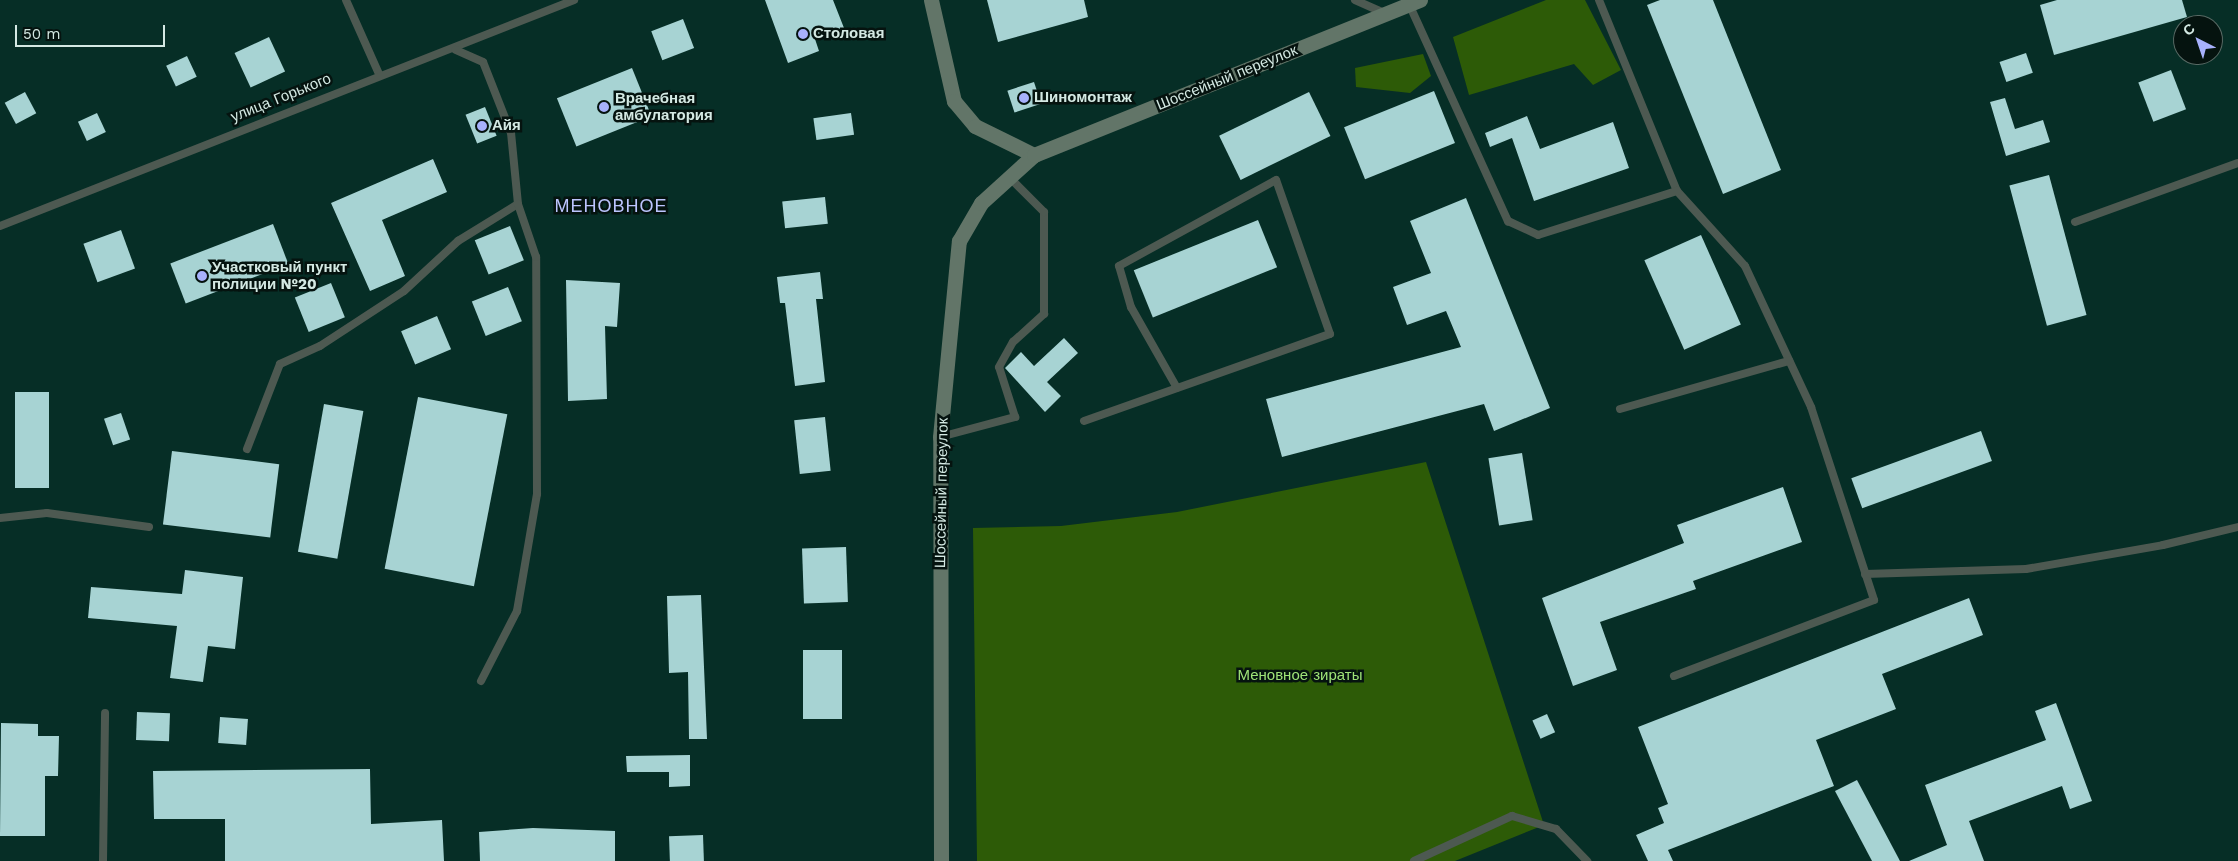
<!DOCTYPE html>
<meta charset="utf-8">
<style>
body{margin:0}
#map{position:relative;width:2238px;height:861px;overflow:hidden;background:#062e26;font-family:"Work Sans",sans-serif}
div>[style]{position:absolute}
.green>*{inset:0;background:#2d5b07}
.building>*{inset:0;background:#a7d3d3;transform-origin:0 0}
.lane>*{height:8px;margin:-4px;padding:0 4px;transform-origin:4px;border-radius:4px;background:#4d5951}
.secondary>*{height:15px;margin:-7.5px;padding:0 7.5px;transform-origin:7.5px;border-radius:7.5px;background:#627568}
.dots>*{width:14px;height:14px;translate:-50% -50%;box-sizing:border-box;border:2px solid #05130f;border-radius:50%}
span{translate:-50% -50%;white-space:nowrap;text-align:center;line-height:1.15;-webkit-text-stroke:5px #05130f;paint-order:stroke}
.poi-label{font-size:15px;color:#d4e9e3;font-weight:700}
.left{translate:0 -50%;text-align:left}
.street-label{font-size:15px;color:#d4e9e3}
.park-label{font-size:15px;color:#9fe478}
.quarter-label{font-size:18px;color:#bcc4fd;letter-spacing:1px}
.north{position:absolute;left:2173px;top:15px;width:50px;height:50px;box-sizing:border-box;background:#05130f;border:1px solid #586964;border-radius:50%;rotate:319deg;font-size:14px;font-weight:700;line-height:20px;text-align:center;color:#d4e9e3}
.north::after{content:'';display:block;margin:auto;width:18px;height:22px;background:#a7b1fc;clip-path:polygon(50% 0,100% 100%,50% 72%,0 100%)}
.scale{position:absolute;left:15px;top:25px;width:150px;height:22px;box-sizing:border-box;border:2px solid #d4e9e3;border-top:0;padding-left:6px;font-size:15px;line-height:18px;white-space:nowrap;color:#d4e9e3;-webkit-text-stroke:4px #05130f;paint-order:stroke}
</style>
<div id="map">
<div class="green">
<div style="clip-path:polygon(1546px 0,1585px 0,1621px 70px,1593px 85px,1574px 64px,1469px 95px,1453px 37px)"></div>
<div style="clip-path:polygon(1423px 54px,1431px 76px,1410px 93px,1356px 87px,1355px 68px)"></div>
<div style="clip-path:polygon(1426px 462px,1544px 825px,1455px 861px,977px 861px,973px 528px,1061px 526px,1177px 512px)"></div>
</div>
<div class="building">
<div style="clip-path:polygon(765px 0,833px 0,844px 28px,815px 39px,819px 51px,788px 63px)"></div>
<div style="clip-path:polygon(987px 0,1084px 0,1088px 17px,998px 42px)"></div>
<div style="clip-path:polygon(1660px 0,1713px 0,1781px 170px,1723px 194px,1647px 5px)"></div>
<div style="clip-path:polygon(2057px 0,2182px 0,2187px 17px,2054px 55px,2040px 5px)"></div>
<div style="left:683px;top:19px;width:31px;height:34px;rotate:69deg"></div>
<div style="left:269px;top:37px;width:38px;height:38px;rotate:65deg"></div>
<div style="left:2026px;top:53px;width:21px;height:28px;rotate:71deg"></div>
<div style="left:187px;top:56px;width:23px;height:23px;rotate:65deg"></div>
<div style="left:632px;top:68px;width:52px;height:81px;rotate:68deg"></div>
<div style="left:2171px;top:70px;width:42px;height:35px;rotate:69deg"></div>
<div style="left:1034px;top:82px;width:23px;height:28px;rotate:72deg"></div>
<div style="left:1434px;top:91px;width:56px;height:97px;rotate:68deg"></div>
<div style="left:25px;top:92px;width:24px;height:23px;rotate:62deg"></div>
<div style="left:1309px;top:92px;width:49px;height:100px;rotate:64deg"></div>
<div style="clip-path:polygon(2005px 98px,2015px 129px,2043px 120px,2050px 142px,2006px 156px,1990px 102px)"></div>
<div style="left:485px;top:107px;width:31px;height:21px;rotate:68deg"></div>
<div style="left:97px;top:113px;width:21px;height:21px;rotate:65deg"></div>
<div style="left:851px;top:113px;width:22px;height:38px;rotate:82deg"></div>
<div style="clip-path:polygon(1527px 116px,1540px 149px,1613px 122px,1629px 168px,1534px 201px,1512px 138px,1490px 147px,1485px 133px)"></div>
<div style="clip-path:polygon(433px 159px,447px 192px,382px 220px,405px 276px,370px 291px,331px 203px)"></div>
<div style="left:2049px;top:175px;width:145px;height:41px;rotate:75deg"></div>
<div style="left:825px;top:197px;width:27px;height:43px;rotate:84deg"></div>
<div style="clip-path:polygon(1466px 198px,1550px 408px,1494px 431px,1484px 404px,1282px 457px,1266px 399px,1461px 347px,1446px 311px,1407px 325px,1393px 287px,1431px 273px,1410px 221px)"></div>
<div style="left:1258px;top:220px;width:51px;height:134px;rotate:68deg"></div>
<div style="left:273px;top:224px;width:43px;height:110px;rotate:69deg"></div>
<div style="left:510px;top:226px;width:37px;height:38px;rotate:68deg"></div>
<div style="left:121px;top:230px;width:41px;height:40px;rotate:70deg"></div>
<div style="left:1701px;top:235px;width:98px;height:62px;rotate:66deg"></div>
<div style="clip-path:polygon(820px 272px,823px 299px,816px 299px,825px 382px,795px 386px,785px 303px,780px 303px,777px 277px)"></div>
<div style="clip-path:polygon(566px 280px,620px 283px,617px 327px,605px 326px,607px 399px,568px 401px)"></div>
<div style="left:331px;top:283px;width:37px;height:39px;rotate:68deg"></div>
<div style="left:508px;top:287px;width:37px;height:39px;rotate:68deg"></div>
<div style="left:437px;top:316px;width:36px;height:39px;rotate:67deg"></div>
<div style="clip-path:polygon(1064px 338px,1078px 353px,1047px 382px,1061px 396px,1045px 412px,1005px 368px,1021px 352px,1034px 366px)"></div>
<div style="left:15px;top:392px;width:34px;height:96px"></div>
<div style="left:418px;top:397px;width:91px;height:175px;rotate:11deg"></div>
<div style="left:324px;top:404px;width:40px;height:150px;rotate:10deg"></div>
<div style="left:121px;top:413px;width:28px;height:18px;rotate:71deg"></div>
<div style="left:825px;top:417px;width:54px;height:31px;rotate:84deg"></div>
<div style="left:1981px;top:431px;width:32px;height:138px;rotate:70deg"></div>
<div style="left:172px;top:451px;width:108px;height:74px;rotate:7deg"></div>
<div style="left:1522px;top:453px;width:68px;height:34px;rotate:81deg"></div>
<div style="clip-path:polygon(1783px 487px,1802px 542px,1693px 581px,1696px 589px,1600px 622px,1617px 670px,1573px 686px,1542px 598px,1684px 543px,1677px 525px)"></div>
<div style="left:846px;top:547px;width:55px;height:44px;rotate:88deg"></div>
<div style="clip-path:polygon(185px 570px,243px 577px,235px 649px,208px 646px,203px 682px,170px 678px,177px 626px,88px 618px,91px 587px,182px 594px)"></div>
<div style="clip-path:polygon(701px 595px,707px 739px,689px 739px,688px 672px,669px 673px,667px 596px)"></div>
<div style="clip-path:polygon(1969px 598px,1983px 635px,1882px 674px,1896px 709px,1816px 740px,1834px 786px,1668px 850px,1673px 861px,1648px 861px,1636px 835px,1664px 823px,1658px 808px,1668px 804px,1638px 727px)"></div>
<div style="left:803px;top:650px;width:39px;height:69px"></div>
<div style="clip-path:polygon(2056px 703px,2092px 801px,2070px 809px,2062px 786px,1969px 821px,1984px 861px,1909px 861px,1947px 845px,1925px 785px,2046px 740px,2035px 711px)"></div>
<div style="left:137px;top:712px;width:33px;height:28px;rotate:2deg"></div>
<div style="left:1547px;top:714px;width:20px;height:16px;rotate:66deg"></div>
<div style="left:220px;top:717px;width:28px;height:26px;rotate:4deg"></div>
<div style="clip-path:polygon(1px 723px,38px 724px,38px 736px,59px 736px,58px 776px,45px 776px,45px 836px,0 836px)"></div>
<div style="clip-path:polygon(690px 755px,690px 786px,669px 787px,669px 772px,627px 772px,626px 756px)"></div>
<div style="clip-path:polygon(370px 769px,371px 824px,442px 820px,444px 861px,225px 861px,225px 819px,154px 819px,153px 771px)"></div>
<div style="clip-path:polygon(1857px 780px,1900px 861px,1872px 861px,1835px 791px)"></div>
<div style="clip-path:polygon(533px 828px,615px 831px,615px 861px,480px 861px,479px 832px)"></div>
<div style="left:703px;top:835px;width:26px;height:34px;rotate:88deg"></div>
</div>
<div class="lane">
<div style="left:346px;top:0;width:81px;rotate:66deg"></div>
<div style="left:1355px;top:0;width:32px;rotate:24deg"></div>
<div style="left:1599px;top:0;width:206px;rotate:67.8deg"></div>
<div style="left:1677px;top:191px;width:101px;rotate:47.8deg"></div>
<div style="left:1745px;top:266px;width:156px;rotate:64.9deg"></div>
<div style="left:1811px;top:407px;width:203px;rotate:71.9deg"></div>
<div style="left:1874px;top:600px;width:214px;rotate:159.2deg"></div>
<div style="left:1409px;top:4px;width:239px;rotate:65.5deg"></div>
<div style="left:1508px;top:221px;width:33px;rotate:25deg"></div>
<div style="left:1538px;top:235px;width:146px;rotate:-17.6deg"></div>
<div style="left:2075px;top:222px;width:173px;rotate:-19.9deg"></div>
<div style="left:0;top:226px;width:617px;rotate:-21.49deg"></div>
<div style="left:1620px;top:409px;width:176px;rotate:-15.9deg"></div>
<div style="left:1084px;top:421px;width:261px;rotate:-19.5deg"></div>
<div style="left:1330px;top:334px;width:163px;rotate:-109.3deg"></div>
<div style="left:1276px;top:180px;width:179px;rotate:151.3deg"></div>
<div style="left:1119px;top:266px;width:43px;rotate:73.7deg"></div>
<div style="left:1131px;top:307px;width:93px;rotate:60.4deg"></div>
<div style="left:940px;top:437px;width:78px;rotate:-14.9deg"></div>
<div style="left:1015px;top:417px;width:52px;rotate:-107.7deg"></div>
<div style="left:999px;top:367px;width:29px;rotate:-61deg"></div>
<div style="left:1013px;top:342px;width:42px;rotate:-42.1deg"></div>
<div style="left:1044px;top:314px;width:102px;rotate:-90deg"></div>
<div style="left:1044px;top:212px;width:51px;rotate:-135deg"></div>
<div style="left:247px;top:449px;width:91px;rotate:-68.8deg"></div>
<div style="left:280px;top:364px;width:44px;rotate:-24.2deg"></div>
<div style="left:320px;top:346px;width:100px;rotate:-33.2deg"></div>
<div style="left:404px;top:291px;width:74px;rotate:-42.8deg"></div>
<div style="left:458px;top:241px;width:70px;rotate:-31.7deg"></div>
<div style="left:518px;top:204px;width:71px;rotate:-95.6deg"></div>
<div style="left:511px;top:133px;width:76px;rotate:-111.5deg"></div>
<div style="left:483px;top:62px;width:30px;rotate:-156deg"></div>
<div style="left:0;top:518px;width:47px;rotate:-6.1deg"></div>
<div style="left:47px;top:513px;width:103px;rotate:7.8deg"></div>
<div style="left:1865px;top:574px;width:161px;rotate:-1.8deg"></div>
<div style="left:2026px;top:569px;width:139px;rotate:-9.9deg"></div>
<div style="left:2163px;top:545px;width:77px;rotate:-13.5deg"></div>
<div style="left:481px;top:681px;width:79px;rotate:-62.8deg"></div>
<div style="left:517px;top:611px;width:119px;rotate:-80.3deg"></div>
<div style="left:537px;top:494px;width:237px;rotate:-90.2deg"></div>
<div style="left:536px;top:257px;width:56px;rotate:-108.8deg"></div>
<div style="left:103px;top:861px;width:148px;rotate:-89.2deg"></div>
<div style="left:1414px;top:861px;width:108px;rotate:-24.7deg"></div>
<div style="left:1512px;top:816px;width:46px;rotate:16.5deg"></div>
<div style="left:1556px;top:829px;width:45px;rotate:45.9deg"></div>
</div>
<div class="secondary">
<div style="left:931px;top:0;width:104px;rotate:77.2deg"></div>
<div style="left:954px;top:101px;width:33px;rotate:50deg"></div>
<div style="left:975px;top:126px;width:66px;rotate:26.2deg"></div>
<div style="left:941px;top:861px;width:424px;rotate:-90.1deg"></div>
<div style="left:940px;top:437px;width:197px;rotate:-84.5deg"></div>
<div style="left:959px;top:241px;width:44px;rotate:-59.9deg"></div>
<div style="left:981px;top:203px;width:72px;rotate:-42.2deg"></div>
<div style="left:1034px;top:155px;width:416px;rotate:-21.9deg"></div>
</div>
<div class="dots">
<div style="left:803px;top:34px;background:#a7b1fc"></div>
<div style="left:1024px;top:98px;background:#a7b1fc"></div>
<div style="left:604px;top:107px;background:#a7b1fc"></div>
<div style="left:482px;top:126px;background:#a7b1fc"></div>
<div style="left:202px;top:276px;background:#a7b1fc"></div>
</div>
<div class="poi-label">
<span class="left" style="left:813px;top:34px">Столовая</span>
<span class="left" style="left:615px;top:107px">Врачебная<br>амбулатория</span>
<span class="left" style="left:1034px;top:98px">Шиномонтаж</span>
<span class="left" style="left:492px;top:126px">Айя</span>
<span class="left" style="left:212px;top:276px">Участковый пункт<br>полиции №20</span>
</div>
<div class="street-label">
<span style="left:1227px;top:78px;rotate:-22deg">Шоссейный переулок</span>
<span style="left:281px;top:98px;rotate:-22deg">улица Горького</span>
<span style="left:942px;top:493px;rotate:-89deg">Шоссейный переулок</span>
</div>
<div class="park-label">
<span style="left:1300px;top:676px">Меновное зираты</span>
</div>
<div class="quarter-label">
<span style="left:611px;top:206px">МЕНОВНОЕ</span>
</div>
<div class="north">С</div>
<div class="scale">50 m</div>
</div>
